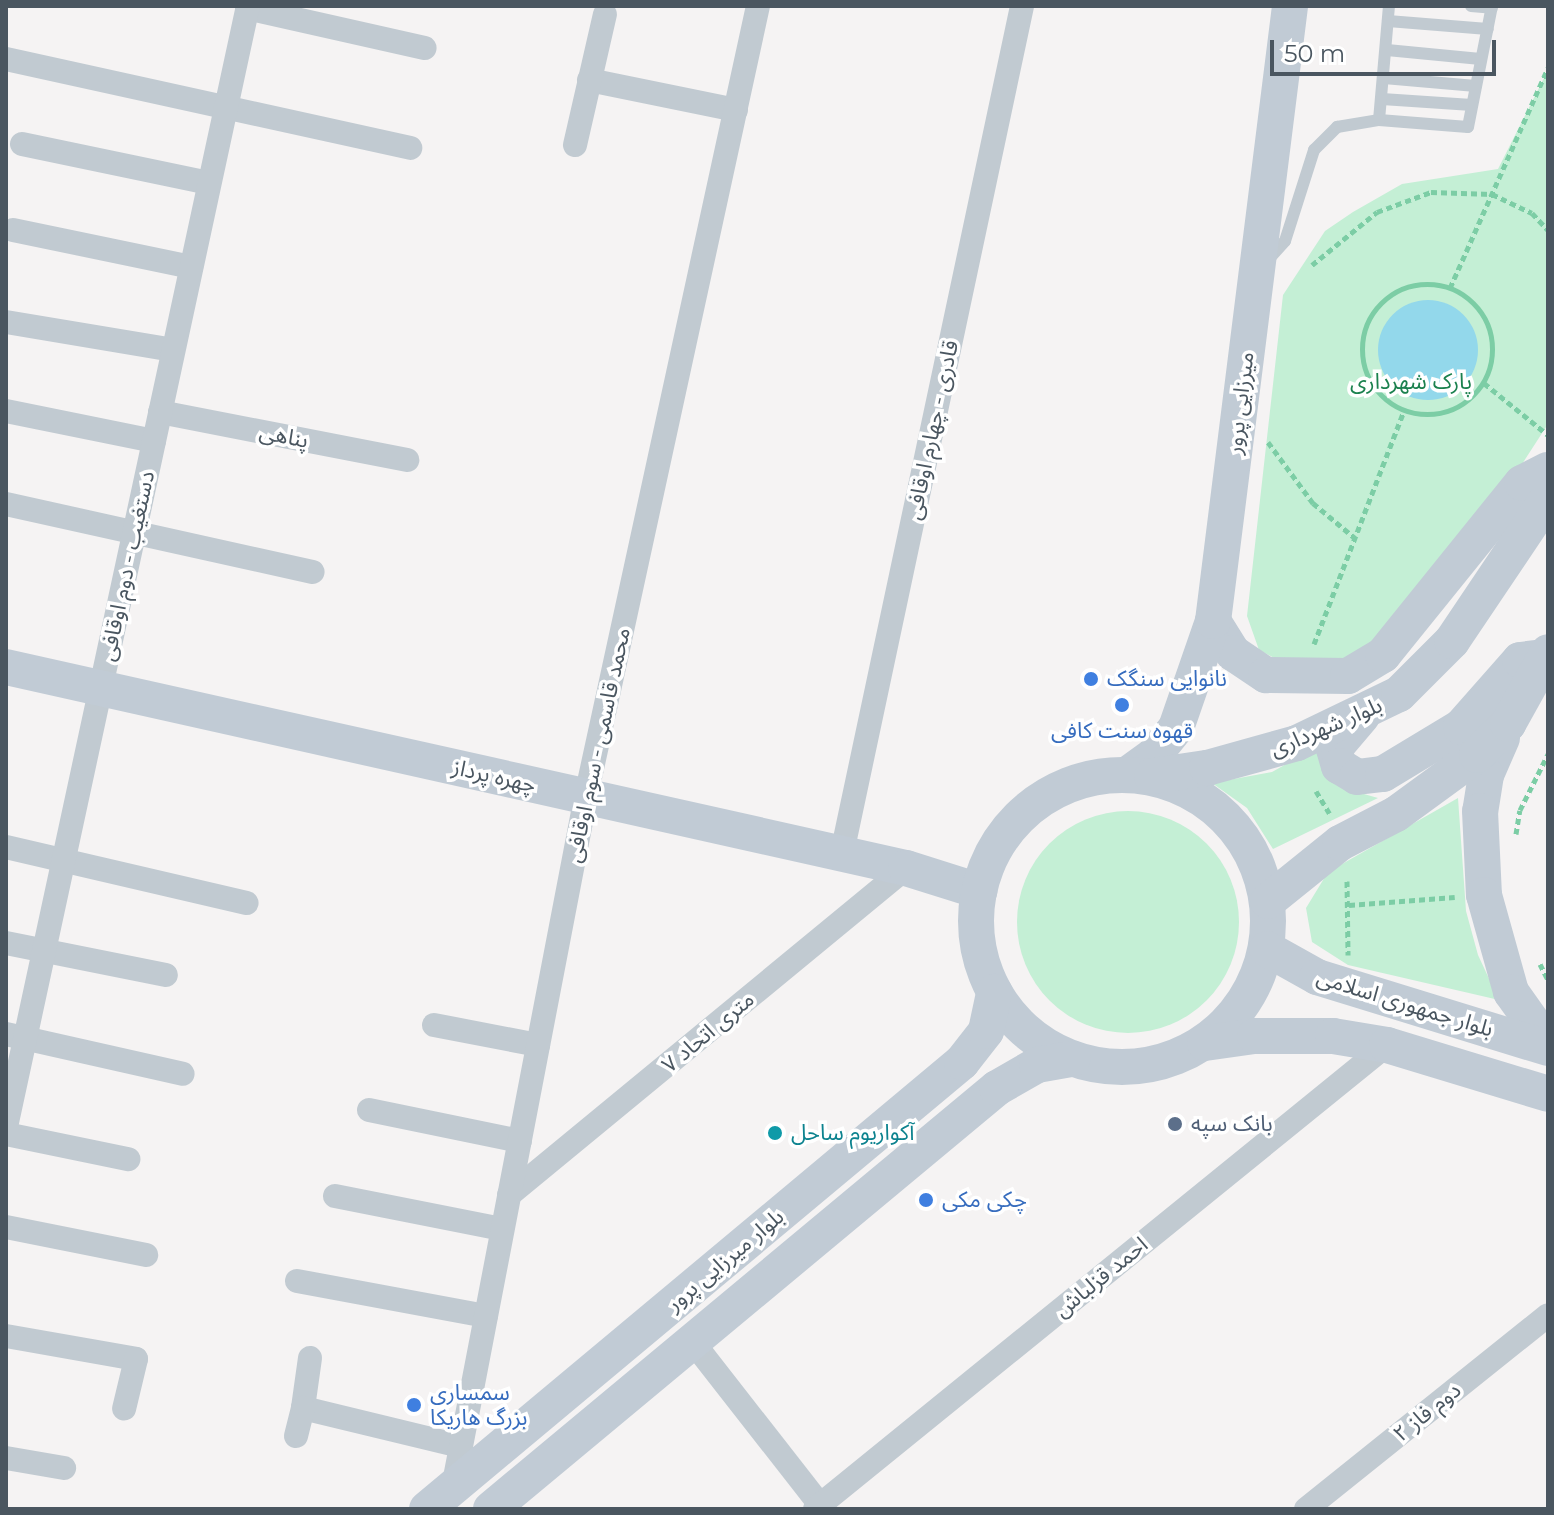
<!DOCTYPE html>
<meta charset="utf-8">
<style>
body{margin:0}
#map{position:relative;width:1554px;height:1515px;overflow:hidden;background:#f5f3f3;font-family:Montserrat,"Noto Sans Arabic",sans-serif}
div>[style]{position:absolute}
.green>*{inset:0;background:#c4efd5}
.round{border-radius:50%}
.water>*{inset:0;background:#93d8eb}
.path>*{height:5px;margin-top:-2.5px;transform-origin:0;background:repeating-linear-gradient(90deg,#7ccda5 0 6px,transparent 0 10px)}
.path>.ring{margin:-2.5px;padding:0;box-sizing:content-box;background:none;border:5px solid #7ccda5;border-radius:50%}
.lane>*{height:12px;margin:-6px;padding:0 6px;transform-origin:6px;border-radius:6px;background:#c1cad1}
.street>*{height:24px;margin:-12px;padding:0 12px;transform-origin:12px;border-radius:12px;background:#c1cad1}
.secondary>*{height:36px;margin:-18px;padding:0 18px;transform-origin:18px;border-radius:18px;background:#c1cbd5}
.secondary>.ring{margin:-18px;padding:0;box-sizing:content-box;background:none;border:36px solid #c1cbd5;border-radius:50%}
.dots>*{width:22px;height:22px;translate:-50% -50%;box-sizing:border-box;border:4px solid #fff;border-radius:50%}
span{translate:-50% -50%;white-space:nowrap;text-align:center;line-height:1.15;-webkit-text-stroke:7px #fff;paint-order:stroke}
.park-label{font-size:22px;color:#1b814e}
.street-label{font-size:22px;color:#4a5660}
.shop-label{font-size:22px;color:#366cbe}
.left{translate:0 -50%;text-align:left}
.service-label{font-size:22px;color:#4e5e75}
.culture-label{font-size:22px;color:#0d838f}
.frame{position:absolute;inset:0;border:8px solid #4a5660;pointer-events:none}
.scale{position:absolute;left:1270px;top:40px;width:226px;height:36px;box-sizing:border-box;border:4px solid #4a5660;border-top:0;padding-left:10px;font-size:24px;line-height:28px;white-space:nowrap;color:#4a5660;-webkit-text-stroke:6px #fff;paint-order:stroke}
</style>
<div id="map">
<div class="green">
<div style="clip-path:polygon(1548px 70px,1548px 424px,1502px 495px,1360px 657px,1282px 662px,1259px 650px,1247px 616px,1283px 295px,1325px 231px,1353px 212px,1402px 184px,1498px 169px)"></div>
<div style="clip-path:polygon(1324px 743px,1343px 788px,1378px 798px,1273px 849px,1247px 808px,1212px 783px,1272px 772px)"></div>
<div style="clip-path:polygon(1458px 798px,1466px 911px,1478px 955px,1499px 1000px,1348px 965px,1312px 942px,1306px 908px,1328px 872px)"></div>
<div class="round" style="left:1017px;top:811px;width:222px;height:222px"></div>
</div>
<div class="water">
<div class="round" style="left:1378px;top:300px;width:100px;height:100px"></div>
</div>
<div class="path">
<div style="left:1312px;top:265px;width:84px;rotate:-39.2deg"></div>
<div style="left:1377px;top:212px;width:58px;rotate:-20.3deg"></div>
<div style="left:1431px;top:192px;width:61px;rotate:1.9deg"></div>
<div style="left:1492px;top:194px;width:44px;rotate:25.4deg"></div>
<div style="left:1532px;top:213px;width:23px;rotate:47deg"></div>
<div class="ring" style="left:1362px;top:284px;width:125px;height:125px"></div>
<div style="left:1450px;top:288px;width:241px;rotate:-66deg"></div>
<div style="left:1484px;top:383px;width:82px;rotate:39.1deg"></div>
<div style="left:1268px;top:442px;width:76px;rotate:53.6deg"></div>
<div style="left:1313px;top:503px;width:55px;rotate:39.8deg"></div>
<div style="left:1314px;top:644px;width:250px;rotate:-68.9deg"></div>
<div style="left:1316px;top:791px;width:26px;rotate:59deg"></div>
<div style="left:1516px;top:834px;width:24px;rotate:-81deg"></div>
<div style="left:1520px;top:810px;width:63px;rotate:-63.4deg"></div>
<div style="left:1347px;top:881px;width:74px;rotate:89.2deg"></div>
<div style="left:1349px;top:905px;width:106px;rotate:-4.3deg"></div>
<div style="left:1540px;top:964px;width:18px;rotate:63deg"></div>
</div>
<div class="lane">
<div style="left:1471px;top:6px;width:21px;rotate:5deg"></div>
<div style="left:1388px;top:21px;width:100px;rotate:4.6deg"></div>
<div style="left:1387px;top:50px;width:94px;rotate:5.5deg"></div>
<div style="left:1384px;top:78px;width:92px;rotate:5deg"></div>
<div style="left:1382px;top:99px;width:90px;rotate:3.8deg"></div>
<div style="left:1379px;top:120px;width:89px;rotate:4.5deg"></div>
<div style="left:1468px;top:127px;width:123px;rotate:-78.8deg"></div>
<div style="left:1267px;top:261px;width:27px;rotate:-48deg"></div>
<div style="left:1285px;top:241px;width:96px;rotate:-72.3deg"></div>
<div style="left:1314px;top:150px;width:33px;rotate:-45deg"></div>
<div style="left:1337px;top:127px;width:43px;rotate:-9.5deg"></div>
<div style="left:1379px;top:120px;width:114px;rotate:-85deg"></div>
</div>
<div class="street">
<div style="left:247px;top:8px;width:182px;rotate:12.7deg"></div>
<div style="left:6px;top:59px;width:414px;rotate:12.4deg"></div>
<div style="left:589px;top:80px;width:150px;rotate:11.5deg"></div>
<div style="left:22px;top:144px;width:191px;rotate:11.8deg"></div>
<div style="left:575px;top:145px;width:134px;rotate:-77.1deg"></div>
<div style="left:13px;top:230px;width:182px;rotate:11.7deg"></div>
<div style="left:6px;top:322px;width:169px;rotate:9.5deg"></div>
<div style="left:6px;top:411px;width:151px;rotate:11.5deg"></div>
<div style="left:160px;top:412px;width:252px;rotate:11deg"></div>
<div style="left:6px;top:504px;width:314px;rotate:12.5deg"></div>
<div style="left:6px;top:847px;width:247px;rotate:13.1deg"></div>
<div style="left:842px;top:853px;width:866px;rotate:-78deg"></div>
<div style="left:6px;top:943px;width:163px;rotate:11.3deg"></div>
<div style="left:434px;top:1025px;width:106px;rotate:10.9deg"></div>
<div style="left:6px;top:1034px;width:181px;rotate:12.7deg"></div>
<div style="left:369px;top:1110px;width:154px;rotate:11.6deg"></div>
<div style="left:6px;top:1127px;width:1147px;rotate:-77.82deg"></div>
<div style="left:6px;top:1134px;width:125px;rotate:11.6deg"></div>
<div style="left:509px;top:1195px;width:514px;rotate:-39.48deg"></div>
<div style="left:335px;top:1196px;width:170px;rotate:11.2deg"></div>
<div style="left:6px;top:1227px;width:143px;rotate:11.3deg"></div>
<div style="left:297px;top:1281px;width:192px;rotate:10.5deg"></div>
<div style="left:6px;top:1336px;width:132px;rotate:10deg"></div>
<div style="left:136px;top:1359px;width:51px;rotate:103.5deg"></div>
<div style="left:692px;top:1341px;width:208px;rotate:52deg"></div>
<div style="left:310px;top:1358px;width:50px;rotate:98deg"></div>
<div style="left:303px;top:1408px;width:162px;rotate:13.6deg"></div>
<div style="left:296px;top:1436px;width:29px;rotate:-76deg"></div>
<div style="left:6px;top:1458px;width:59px;rotate:9.8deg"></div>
<div style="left:453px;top:1488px;width:705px;rotate:-79.12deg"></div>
<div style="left:586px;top:796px;width:809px;rotate:-77.72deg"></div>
<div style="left:815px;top:1509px;width:737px;rotate:-39.05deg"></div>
<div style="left:1306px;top:1509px;width:310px;rotate:-38.7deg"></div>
</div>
<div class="secondary">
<div style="left:1213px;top:621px;width:38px;rotate:58deg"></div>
<div style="left:1233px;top:653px;width:40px;rotate:34deg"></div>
<div style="left:1266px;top:675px;width:82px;rotate:0.7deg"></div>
<div style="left:1348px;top:676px;width:41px;rotate:-31deg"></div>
<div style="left:1383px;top:655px;width:221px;rotate:-51.1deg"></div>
<div style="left:1522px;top:483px;width:29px;rotate:-27deg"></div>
<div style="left:6px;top:667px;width:922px;rotate:12.59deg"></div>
<div style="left:906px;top:868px;width:77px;rotate:17.5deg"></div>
<div style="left:1362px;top:716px;width:43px;rotate:130.3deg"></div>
<div style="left:1334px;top:749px;width:18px;rotate:74deg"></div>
<div style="left:1339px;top:766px;width:21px;rotate:31deg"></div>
<div style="left:1357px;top:777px;width:26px;rotate:-7deg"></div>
<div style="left:1383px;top:774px;width:91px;rotate:-31.1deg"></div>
<div style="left:1461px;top:727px;width:89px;rotate:-48.6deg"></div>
<div style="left:1520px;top:660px;width:24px;rotate:-7deg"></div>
<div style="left:1502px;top:738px;width:40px;rotate:113.4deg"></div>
<div style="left:1486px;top:775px;width:36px;rotate:99deg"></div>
<div style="left:1480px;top:811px;width:84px;rotate:87.3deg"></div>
<div style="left:1484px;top:895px;width:101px;rotate:74.4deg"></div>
<div style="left:1511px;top:992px;width:64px;rotate:54.6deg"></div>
<div style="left:1128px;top:774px;width:32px;rotate:-36deg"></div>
<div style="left:1154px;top:755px;width:35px;rotate:-51deg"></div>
<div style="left:1176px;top:728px;width:113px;rotate:-70.9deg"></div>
<div style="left:1213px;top:621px;width:620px;rotate:-82.86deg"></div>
<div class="ring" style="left:976px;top:775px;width:256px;height:256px"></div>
<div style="left:1152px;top:776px;width:56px;rotate:-8.3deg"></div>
<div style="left:1207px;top:768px;width:93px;rotate:-15.5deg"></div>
<div style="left:1297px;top:743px;width:113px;rotate:-25.7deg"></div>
<div style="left:1399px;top:694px;width:75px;rotate:-45deg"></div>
<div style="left:1452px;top:641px;width:172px;rotate:-56.1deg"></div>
<div style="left:1268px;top:901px;width:92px;rotate:-38.9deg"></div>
<div style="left:1340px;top:843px;width:63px;rotate:-27.4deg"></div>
<div style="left:1396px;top:814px;width:100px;rotate:-36.1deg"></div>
<div style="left:1477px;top:755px;width:44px;rotate:-45deg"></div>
<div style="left:1508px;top:724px;width:82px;rotate:-60.9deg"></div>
<div style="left:1267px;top:949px;width:57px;rotate:29.2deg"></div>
<div style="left:1317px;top:977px;width:242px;rotate:17.1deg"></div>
<div style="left:1205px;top:1043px;width:50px;rotate:-8deg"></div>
<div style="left:1255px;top:1036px;width:78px"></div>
<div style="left:1333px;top:1036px;width:55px;rotate:9.5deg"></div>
<div style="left:1387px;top:1045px;width:168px;rotate:16.9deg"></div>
<div style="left:427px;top:1509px;width:697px;rotate:-39.88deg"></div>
<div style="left:962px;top:1062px;width:39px;rotate:-52deg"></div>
<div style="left:986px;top:1031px;width:40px;rotate:-78deg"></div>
<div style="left:491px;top:1509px;width:658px;rotate:-39.76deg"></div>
<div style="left:997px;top:1088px;width:46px;rotate:-29.9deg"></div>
<div style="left:1037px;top:1065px;width:36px;rotate:-10deg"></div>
</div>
<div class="dots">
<div style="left:1091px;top:679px;background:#3f7fe0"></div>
<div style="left:1122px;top:705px;background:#3f7fe0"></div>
<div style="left:1175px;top:1124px;background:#5c6f8a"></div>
<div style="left:775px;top:1133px;background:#0f9aa8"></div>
<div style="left:926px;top:1200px;background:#3f7fe0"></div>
<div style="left:414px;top:1405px;background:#3f7fe0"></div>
</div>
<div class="park-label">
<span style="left:1411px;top:382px">پارک شهرداری</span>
</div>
<div class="street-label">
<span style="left:1240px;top:403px;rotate:-83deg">میرزایی پرور</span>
<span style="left:932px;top:430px;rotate:-78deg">قادری - چهارم اوقافی</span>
<span style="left:284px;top:436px;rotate:11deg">پناهی</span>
<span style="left:127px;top:566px;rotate:-78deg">دستغیب - دوم اوقافی</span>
<span style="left:1326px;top:727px;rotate:-23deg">بلوار شهرداری</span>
<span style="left:598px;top:745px;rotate:-78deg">محمد قاسمی - سوم اوقافی</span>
<span style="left:494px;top:776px;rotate:13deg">چهره پرداز</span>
<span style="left:1405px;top:1003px;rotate:17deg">بلوار جمهوری اسلامی</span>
<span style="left:708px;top:1032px;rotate:-40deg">۷ متری اتحاد</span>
<span style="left:725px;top:1260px;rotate:-40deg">بلوار میرزایی پرور</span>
<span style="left:1101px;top:1277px;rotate:-39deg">احمد قزلباش</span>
<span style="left:1427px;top:1412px;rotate:-39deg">دوم فاز ۲</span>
</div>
<div class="shop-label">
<span class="left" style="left:1107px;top:679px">نانوایی سنگک</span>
<span style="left:1122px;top:731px">قهوه سنت کافی</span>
<span class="left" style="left:942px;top:1200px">چکی مکی</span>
<span class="left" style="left:430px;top:1405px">سمساری<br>بزرگ هاریکا</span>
</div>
<div class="service-label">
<span class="left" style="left:1191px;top:1124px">بانک سپه</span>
</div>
<div class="culture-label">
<span class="left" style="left:791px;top:1133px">آکواریوم ساحل</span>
</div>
<div class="frame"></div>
<div class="scale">50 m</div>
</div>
